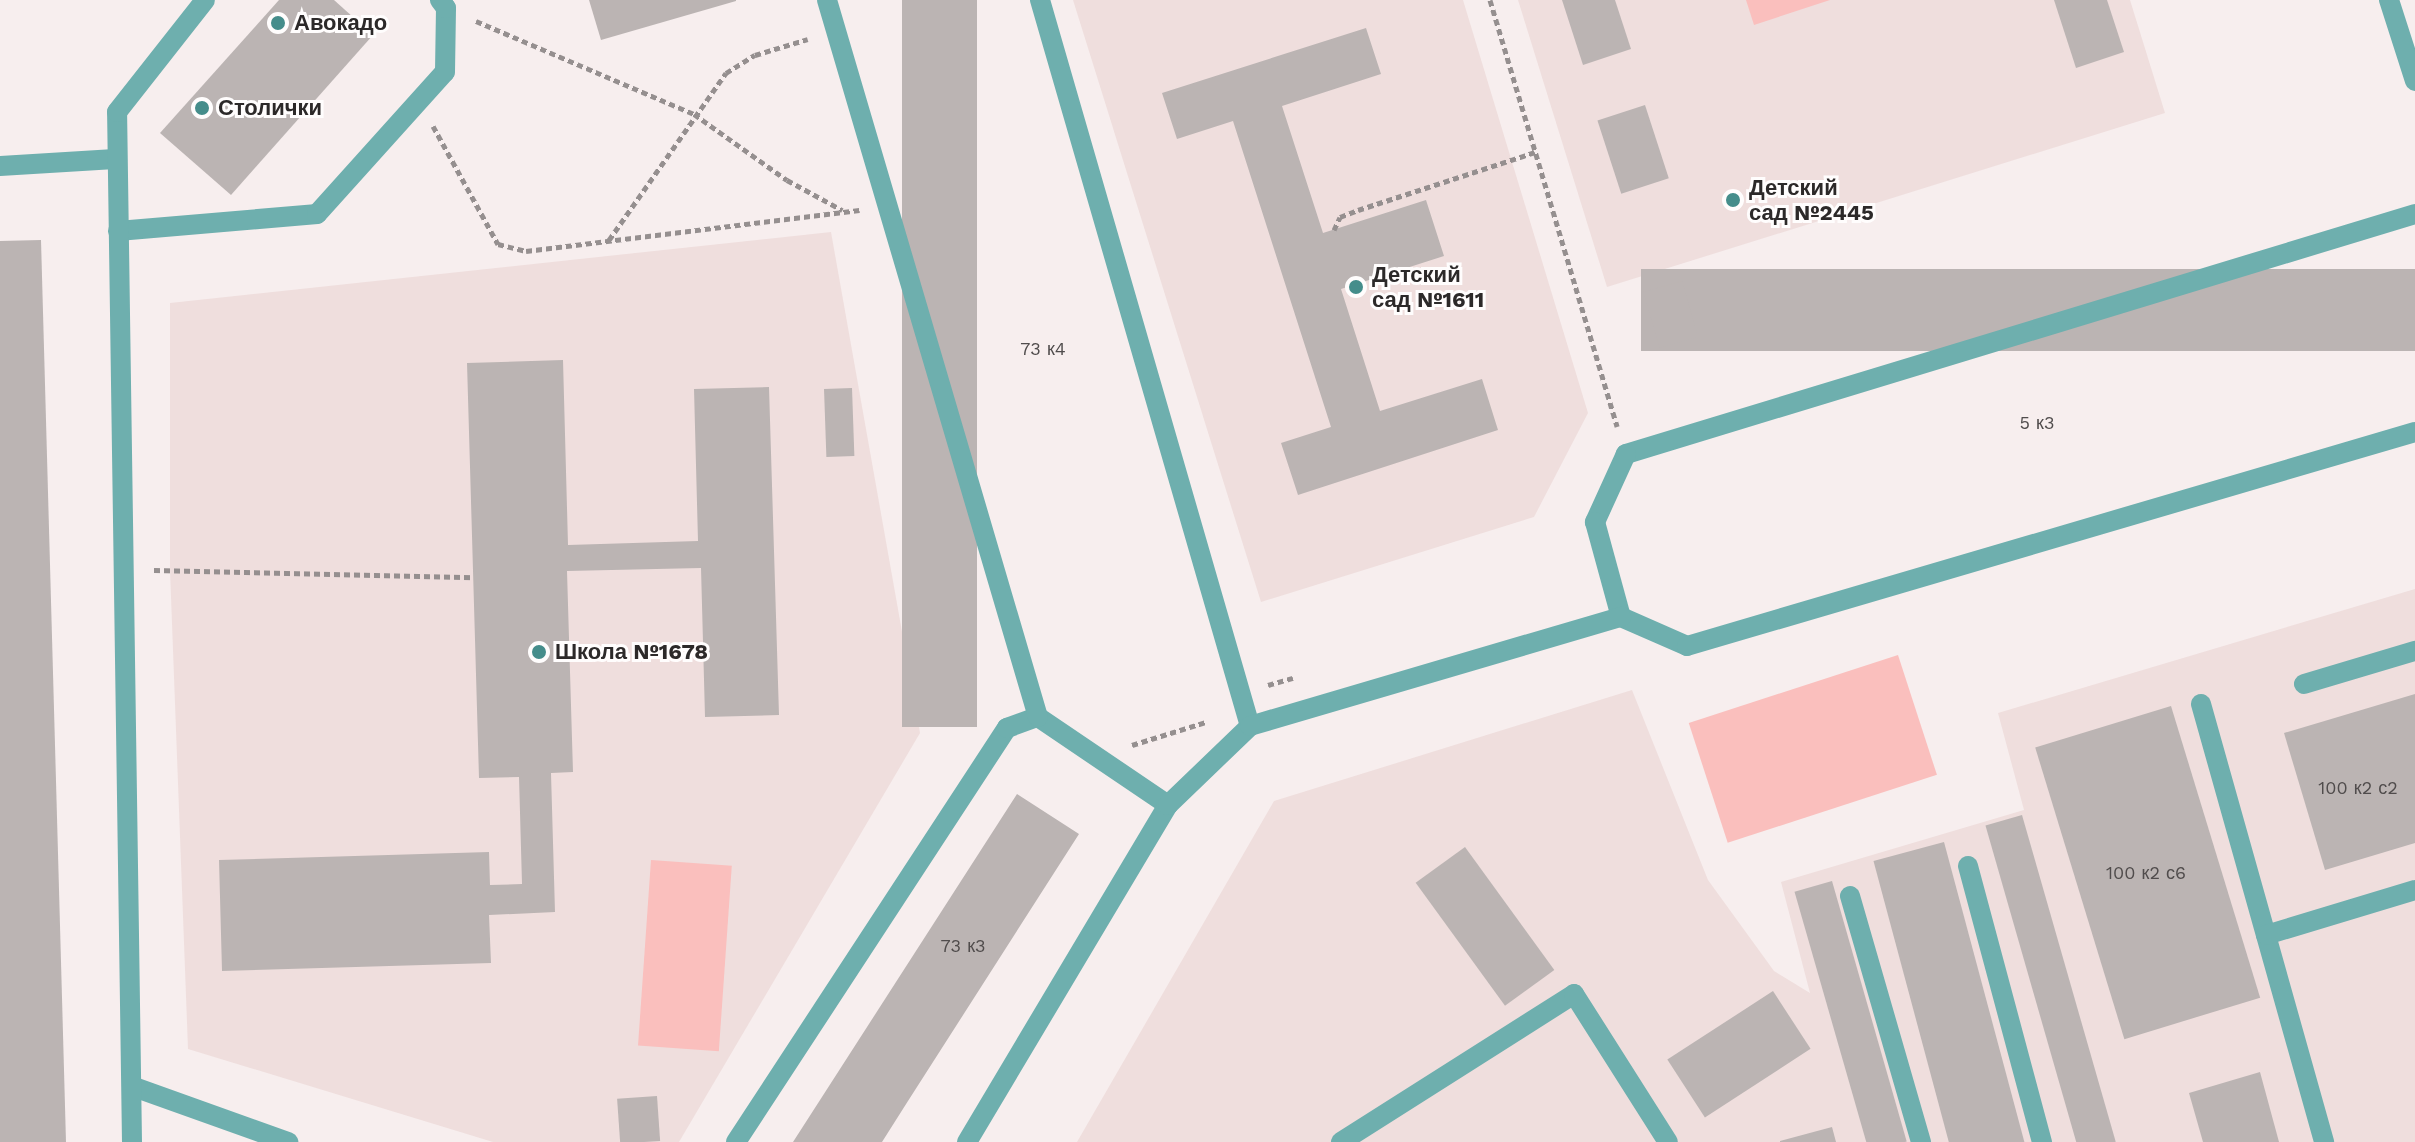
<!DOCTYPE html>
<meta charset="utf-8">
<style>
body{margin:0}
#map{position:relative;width:2415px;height:1142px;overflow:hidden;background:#f7eeee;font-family:"Work Sans",sans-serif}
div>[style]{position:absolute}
.built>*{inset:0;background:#efdedd}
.green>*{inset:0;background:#fabfbd;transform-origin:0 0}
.building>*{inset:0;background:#bbb4b3;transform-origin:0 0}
.path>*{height:5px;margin-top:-2.5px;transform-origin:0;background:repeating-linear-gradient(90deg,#958f8f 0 6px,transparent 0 10px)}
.minor>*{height:20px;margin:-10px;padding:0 10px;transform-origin:10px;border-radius:10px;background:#6eafae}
.dots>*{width:22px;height:22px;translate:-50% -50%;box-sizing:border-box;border:4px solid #fffdfd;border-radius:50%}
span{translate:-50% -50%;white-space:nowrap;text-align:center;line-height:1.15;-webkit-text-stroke:6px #fffdfd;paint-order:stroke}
.number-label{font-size:18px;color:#504c4c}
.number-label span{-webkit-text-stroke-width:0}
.poi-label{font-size:22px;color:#2c2929;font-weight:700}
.left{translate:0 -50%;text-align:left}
</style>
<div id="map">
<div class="built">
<div style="clip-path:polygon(1073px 0,1463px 0,1588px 413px,1534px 517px,1261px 602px)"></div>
<div style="clip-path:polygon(1518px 0,2130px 0,2165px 113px,1607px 287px)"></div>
<div style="clip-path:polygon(831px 232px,920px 733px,679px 1142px,493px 1142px,188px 1049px,170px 570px,170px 303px)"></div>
<div style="clip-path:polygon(2415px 589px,2415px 1142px,1077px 1142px,1274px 801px,1632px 690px,1708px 880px,1774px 971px,1810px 993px,1781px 882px,2024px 810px,1998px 713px)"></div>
</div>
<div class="green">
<div style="clip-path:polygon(1746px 0,1830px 0,1754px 25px)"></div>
<div style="left:1898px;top:655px;width:126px;height:220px;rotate:72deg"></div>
<div style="left:651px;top:860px;width:81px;height:186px;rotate:4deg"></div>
</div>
<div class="building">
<div style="clip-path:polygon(279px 0,334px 0,373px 35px,231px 195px,160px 133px)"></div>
<div style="clip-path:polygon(589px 0,736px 0,736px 1px,601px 40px)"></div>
<div style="left:902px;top:0;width:75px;height:727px"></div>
<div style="clip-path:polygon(1562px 0,1615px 0,1631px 49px,1583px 65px)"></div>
<div style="clip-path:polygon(2054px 0,2107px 0,2124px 52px,2076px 68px)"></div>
<div style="clip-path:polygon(1366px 28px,1381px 74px,1282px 106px,1323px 233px,1426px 200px,1444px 256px,1341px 289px,1380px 411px,1482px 379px,1498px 430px,1298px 495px,1281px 443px,1331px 427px,1233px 121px,1177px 139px,1162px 93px)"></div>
<div style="left:1645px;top:105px;width:77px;height:50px;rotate:72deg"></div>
<div style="clip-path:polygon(41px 240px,66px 1142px,0 1142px,0 241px)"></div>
<div style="left:2415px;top:269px;width:82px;height:774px;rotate:90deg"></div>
<div style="left:1682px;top:281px;width:58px;height:40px;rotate:74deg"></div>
<div style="clip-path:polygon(563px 360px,568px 545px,698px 541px,694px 389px,769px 387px,779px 715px,705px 717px,701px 568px,567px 571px,573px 772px,551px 773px,555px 912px,489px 915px,491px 963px,222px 971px,219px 860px,489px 852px,490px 885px,522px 884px,519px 777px,479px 778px,467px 363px)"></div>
<div style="left:852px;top:388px;width:68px;height:28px;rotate:88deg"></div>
<div style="clip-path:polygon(2415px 694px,2415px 843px,2325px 870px,2284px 733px)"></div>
<div style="left:2171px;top:706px;width:305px;height:142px;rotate:73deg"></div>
<div style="clip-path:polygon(1017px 794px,1079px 834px,908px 1101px,882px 1142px,793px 1142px)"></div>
<div style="left:2022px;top:815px;width:340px;height:38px;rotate:74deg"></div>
<div style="left:1944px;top:842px;width:311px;height:73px;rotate:75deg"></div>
<div style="left:1465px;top:847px;width:152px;height:61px;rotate:54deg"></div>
<div style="left:1832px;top:881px;width:271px;height:39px;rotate:74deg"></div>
<div style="left:1773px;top:991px;width:69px;height:126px;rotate:57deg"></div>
<div style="clip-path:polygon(2260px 1072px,2279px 1142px,2203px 1142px,2189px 1093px)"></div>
<div style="left:657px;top:1096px;width:45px;height:40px;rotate:86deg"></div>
<div style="clip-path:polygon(1832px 1127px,1836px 1142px,1780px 1142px,1780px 1141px)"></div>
</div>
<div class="path">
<div style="left:1490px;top:0;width:445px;rotate:73.4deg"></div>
<div style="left:476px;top:21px;width:237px;rotate:23.1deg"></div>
<div style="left:694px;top:114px;width:114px;rotate:35.4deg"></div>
<div style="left:787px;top:180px;width:63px;rotate:28.6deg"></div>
<div style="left:433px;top:126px;width:135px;rotate:61.2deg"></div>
<div style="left:498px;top:244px;width:29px;rotate:14deg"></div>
<div style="left:526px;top:251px;width:336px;rotate:-7deg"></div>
<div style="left:1334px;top:230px;width:14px;rotate:-65deg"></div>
<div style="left:1340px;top:217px;width:19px;rotate:-21deg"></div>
<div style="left:1358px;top:210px;width:186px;rotate:-18.1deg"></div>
<div style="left:609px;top:240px;width:204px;rotate:-55deg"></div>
<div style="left:726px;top:73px;width:34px;rotate:-32deg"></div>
<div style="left:755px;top:55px;width:55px;rotate:-16.8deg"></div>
<div style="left:154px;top:570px;width:320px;rotate:1.3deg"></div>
<div style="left:1268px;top:685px;width:26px;rotate:-16deg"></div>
<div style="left:1132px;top:745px;width:77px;rotate:-17.3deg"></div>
</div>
<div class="minor">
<div style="left:1040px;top:0;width:756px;rotate:73.87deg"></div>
<div style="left:2389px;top:0;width:85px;rotate:72.2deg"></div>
<div style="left:0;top:166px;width:115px;rotate:-3.5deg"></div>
<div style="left:2415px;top:214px;width:825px;rotate:163.08deg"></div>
<div style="left:1626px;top:454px;width:75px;rotate:114.5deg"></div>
<div style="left:1595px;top:522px;width:98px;rotate:74.7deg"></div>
<div style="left:1621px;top:617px;width:72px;rotate:23.7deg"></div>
<div style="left:1687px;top:646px;width:759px;rotate:-16.38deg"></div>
<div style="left:118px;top:231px;width:200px;rotate:-4.9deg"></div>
<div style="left:317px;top:214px;width:191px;rotate:-48deg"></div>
<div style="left:445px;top:72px;width:64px;rotate:-89.1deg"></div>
<div style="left:446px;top:8px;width:10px;rotate:-127deg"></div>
<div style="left:2304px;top:684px;width:116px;rotate:-16.6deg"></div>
<div style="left:2201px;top:704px;width:455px;rotate:74.3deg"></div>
<div style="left:1038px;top:717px;width:157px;rotate:34.1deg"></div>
<div style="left:1968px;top:866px;width:286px;rotate:75deg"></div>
<div style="left:1850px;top:896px;width:256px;rotate:73.9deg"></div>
<div style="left:2266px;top:935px;width:156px;rotate:-16.8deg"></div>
<div style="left:134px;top:1087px;width:164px;rotate:19.7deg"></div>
<div style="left:132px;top:1142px;width:1030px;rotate:-90.83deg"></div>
<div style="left:117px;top:112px;width:142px;rotate:-51.8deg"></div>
<div style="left:736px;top:1142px;width:495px;rotate:-56.8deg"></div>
<div style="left:1007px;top:728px;width:33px;rotate:-20deg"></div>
<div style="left:1038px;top:717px;width:747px;rotate:-106.4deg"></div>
<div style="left:967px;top:1142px;width:392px;rotate:-59.2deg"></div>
<div style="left:1168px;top:805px;width:114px;rotate:-43.9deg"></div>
<div style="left:1250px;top:726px;width:387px;rotate:-16.4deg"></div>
<div style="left:1341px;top:1142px;width:276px;rotate:-32.4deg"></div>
<div style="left:1574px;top:994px;width:175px;rotate:57.6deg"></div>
</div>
<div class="dots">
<div style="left:278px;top:23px;background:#458d8b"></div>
<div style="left:202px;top:108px;background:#458d8b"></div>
<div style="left:1733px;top:200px;background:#458d8b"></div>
<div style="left:1356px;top:287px;background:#458d8b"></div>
<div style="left:539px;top:652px;background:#458d8b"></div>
</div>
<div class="number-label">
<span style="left:1043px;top:349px">73 к4</span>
<span style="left:2037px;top:423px">5 к3</span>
<span style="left:2358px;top:788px">100 к2 с2</span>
<span style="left:2146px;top:873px">100 к2 с6</span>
<span style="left:963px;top:946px">73 к3</span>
</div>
<div class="poi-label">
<span class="left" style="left:294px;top:23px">Авокадо</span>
<span class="left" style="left:218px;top:108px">Столички</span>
<span class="left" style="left:1749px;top:200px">Детский<br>сад №2445</span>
<span class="left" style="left:1372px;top:287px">Детский<br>сад №1611</span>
<span class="left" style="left:555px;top:652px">Школа №1678</span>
</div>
</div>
